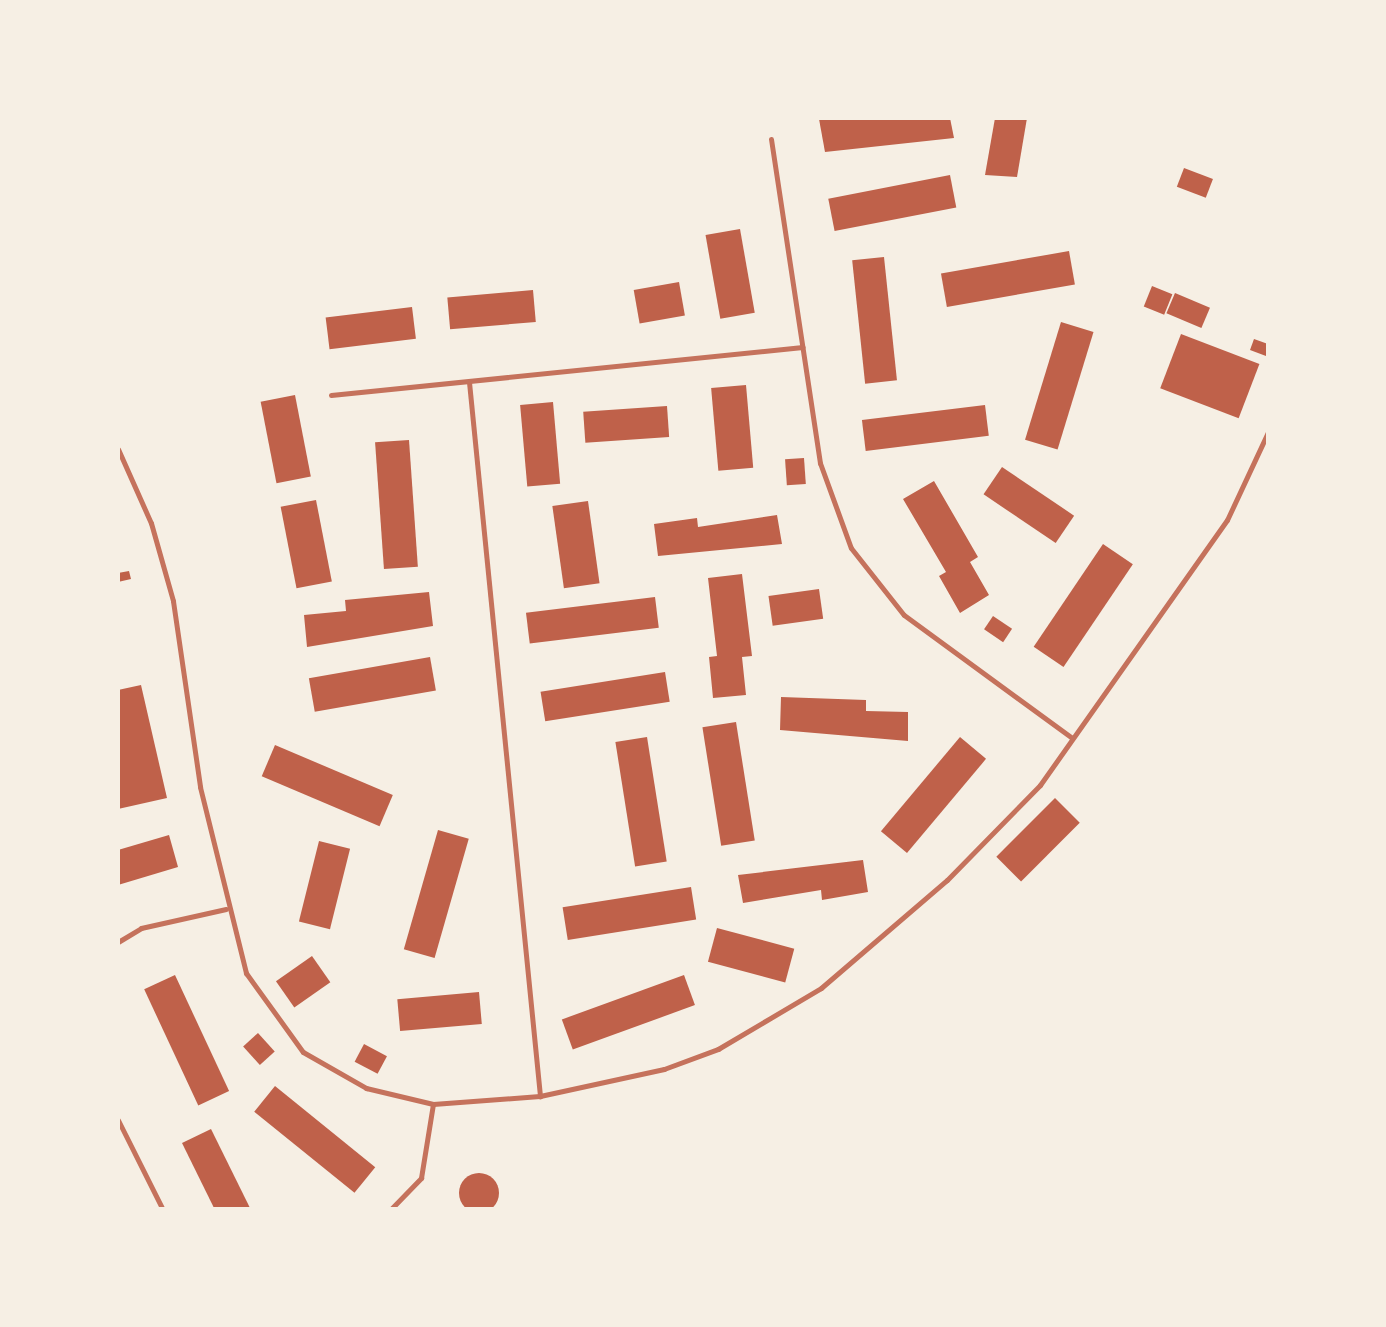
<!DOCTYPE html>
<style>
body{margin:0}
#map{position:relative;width:1386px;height:1327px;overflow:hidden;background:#f6efe4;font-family:"Sofia Sans Condensed",sans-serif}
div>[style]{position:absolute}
.building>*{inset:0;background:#bf614a;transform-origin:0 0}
.round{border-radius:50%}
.service>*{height:5px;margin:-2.5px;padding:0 2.5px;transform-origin:2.5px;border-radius:2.5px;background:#c5725c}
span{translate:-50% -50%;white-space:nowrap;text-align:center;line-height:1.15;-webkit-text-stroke:10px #f6efe4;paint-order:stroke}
.frame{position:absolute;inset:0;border:120px solid #f6efe4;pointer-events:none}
</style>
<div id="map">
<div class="building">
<div style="clip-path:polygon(829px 118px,950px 118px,954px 138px,825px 152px,819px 119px)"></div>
<div style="clip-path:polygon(995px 118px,1027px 118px,1017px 177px,985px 175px)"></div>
<div style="left:1184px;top:168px;width:31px;height:20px;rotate:21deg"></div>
<div style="left:950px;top:175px;width:33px;height:124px;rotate:79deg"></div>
<div style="left:740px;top:229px;width:85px;height:35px;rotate:80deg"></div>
<div style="left:1069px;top:251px;width:34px;height:130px;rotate:80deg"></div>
<div style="left:884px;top:257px;width:124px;height:32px;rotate:84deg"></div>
<div style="left:679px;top:282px;width:34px;height:46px;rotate:80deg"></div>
<div style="left:1152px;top:286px;width:22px;height:22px;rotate:22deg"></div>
<div style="left:533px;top:290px;width:32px;height:86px;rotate:85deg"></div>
<div style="left:1175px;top:293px;width:38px;height:22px;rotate:23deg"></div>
<div style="left:412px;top:307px;width:32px;height:87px;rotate:83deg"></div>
<div style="left:1061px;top:322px;width:34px;height:123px;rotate:17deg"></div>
<div style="left:1181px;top:334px;width:84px;height:58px;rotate:21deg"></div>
<div style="clip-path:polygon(1254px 339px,1268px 344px,1266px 356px,1250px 350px)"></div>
<div style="left:746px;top:385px;width:83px;height:35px;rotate:85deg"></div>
<div style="left:295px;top:395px;width:83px;height:35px;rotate:79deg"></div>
<div style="left:553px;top:402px;width:82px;height:33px;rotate:85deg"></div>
<div style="left:985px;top:405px;width:31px;height:124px;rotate:83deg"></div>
<div style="left:667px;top:406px;width:31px;height:84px;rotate:86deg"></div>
<div style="left:409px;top:440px;width:127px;height:34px;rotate:86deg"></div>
<div style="left:804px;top:458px;width:26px;height:19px;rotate:86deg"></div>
<div style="left:1002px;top:467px;width:87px;height:33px;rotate:34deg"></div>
<div style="clip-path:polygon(934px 481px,978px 557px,970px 562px,989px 595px,960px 613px,939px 576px,946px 572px,903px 499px)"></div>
<div style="left:316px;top:500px;width:83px;height:36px;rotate:79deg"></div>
<div style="left:588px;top:501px;width:83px;height:36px;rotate:82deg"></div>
<div style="clip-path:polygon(777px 515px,782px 544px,658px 556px,654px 524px,697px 518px,698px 527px)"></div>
<div style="left:1103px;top:544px;width:36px;height:124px;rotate:34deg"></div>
<div style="clip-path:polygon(129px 571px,131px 579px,118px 582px,118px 573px)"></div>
<div style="clip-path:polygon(742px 574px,752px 656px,742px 657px,746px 695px,713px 698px,709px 657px,717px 656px,708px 578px)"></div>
<div style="left:819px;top:589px;width:30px;height:51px;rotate:82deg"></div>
<div style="clip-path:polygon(429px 592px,433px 626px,307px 647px,304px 615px,346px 611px,345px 600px)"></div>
<div style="left:655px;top:597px;width:31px;height:130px;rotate:83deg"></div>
<div style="left:993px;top:616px;width:23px;height:16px;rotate:34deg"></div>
<div style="left:430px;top:657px;width:34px;height:123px;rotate:80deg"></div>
<div style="left:665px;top:672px;width:30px;height:126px;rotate:81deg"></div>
<div style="clip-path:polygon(141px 685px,167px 798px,118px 809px,118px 690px)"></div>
<div style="clip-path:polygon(781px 697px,866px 700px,866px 711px,908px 712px,908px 741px,780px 730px)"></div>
<div style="left:736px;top:722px;width:120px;height:34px;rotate:81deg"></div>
<div style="left:647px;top:737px;width:126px;height:32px;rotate:81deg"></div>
<div style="left:960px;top:737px;width:34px;height:123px;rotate:40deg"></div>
<div style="left:275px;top:745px;width:128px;height:34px;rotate:23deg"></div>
<div style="left:1055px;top:798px;width:35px;height:83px;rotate:45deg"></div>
<div style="left:438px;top:830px;width:32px;height:124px;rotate:16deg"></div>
<div style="clip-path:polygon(169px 835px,178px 867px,118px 885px,118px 850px)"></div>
<div style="left:319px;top:841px;width:32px;height:83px;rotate:14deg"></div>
<div style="clip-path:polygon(863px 860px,868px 892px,822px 900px,821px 890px,743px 903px,738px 875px)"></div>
<div style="left:691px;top:887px;width:33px;height:130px;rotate:81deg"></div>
<div style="left:717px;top:928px;width:80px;height:35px;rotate:15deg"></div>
<div style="left:312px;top:956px;width:32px;height:44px;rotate:55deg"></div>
<div style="left:175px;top:975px;width:128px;height:34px;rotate:65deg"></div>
<div style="left:684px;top:975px;width:32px;height:130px;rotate:70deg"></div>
<div style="left:479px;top:992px;width:32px;height:82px;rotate:85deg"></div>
<div style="left:258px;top:1033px;width:25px;height:20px;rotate:48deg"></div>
<div style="left:364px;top:1044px;width:26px;height:20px;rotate:28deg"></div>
<div style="left:275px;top:1086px;width:129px;height:33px;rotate:39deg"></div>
<div style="clip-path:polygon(211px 1129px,251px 1210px,215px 1210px,182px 1143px)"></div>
<div class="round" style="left:459px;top:1173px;width:40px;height:40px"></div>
</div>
<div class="service">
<div style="left:771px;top:139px;width:328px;rotate:81.4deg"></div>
<div style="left:820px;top:463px;width:90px;rotate:70deg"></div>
<div style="left:851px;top:548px;width:85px;rotate:51.7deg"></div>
<div style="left:904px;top:615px;width:208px;rotate:36.2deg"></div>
<div style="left:469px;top:382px;width:718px;rotate:84.32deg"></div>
<div style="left:331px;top:395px;width:474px;rotate:-5.8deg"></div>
<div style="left:118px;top:449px;width:81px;rotate:66deg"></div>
<div style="left:151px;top:523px;width:81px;rotate:74.2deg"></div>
<div style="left:173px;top:601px;width:188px;rotate:81.7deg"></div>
<div style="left:200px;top:787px;width:192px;rotate:76.1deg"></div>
<div style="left:246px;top:973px;width:97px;rotate:54.2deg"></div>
<div style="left:303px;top:1052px;width:73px;rotate:29.7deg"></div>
<div style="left:366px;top:1088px;width:69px;rotate:13.4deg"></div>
<div style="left:433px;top:1104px;width:107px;rotate:-4.3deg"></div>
<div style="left:540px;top:1096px;width:127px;rotate:-12.3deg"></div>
<div style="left:664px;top:1069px;width:58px;rotate:-20.3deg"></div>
<div style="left:718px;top:1049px;width:120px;rotate:-30.6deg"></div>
<div style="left:821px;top:988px;width:166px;rotate:-40.6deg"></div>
<div style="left:947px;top:880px;width:133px;rotate:-45.6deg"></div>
<div style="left:1040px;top:785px;width:324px;rotate:-54.8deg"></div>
<div style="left:1227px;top:520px;width:97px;rotate:-65deg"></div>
<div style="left:118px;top:942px;width:27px;rotate:-31deg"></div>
<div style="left:141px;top:928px;width:87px;rotate:-12.6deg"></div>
<div style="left:118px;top:1120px;width:101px;rotate:63.4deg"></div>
<div style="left:390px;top:1210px;width:45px;rotate:-45.9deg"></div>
<div style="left:421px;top:1178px;width:75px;rotate:-80.8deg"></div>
</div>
<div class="frame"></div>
</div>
